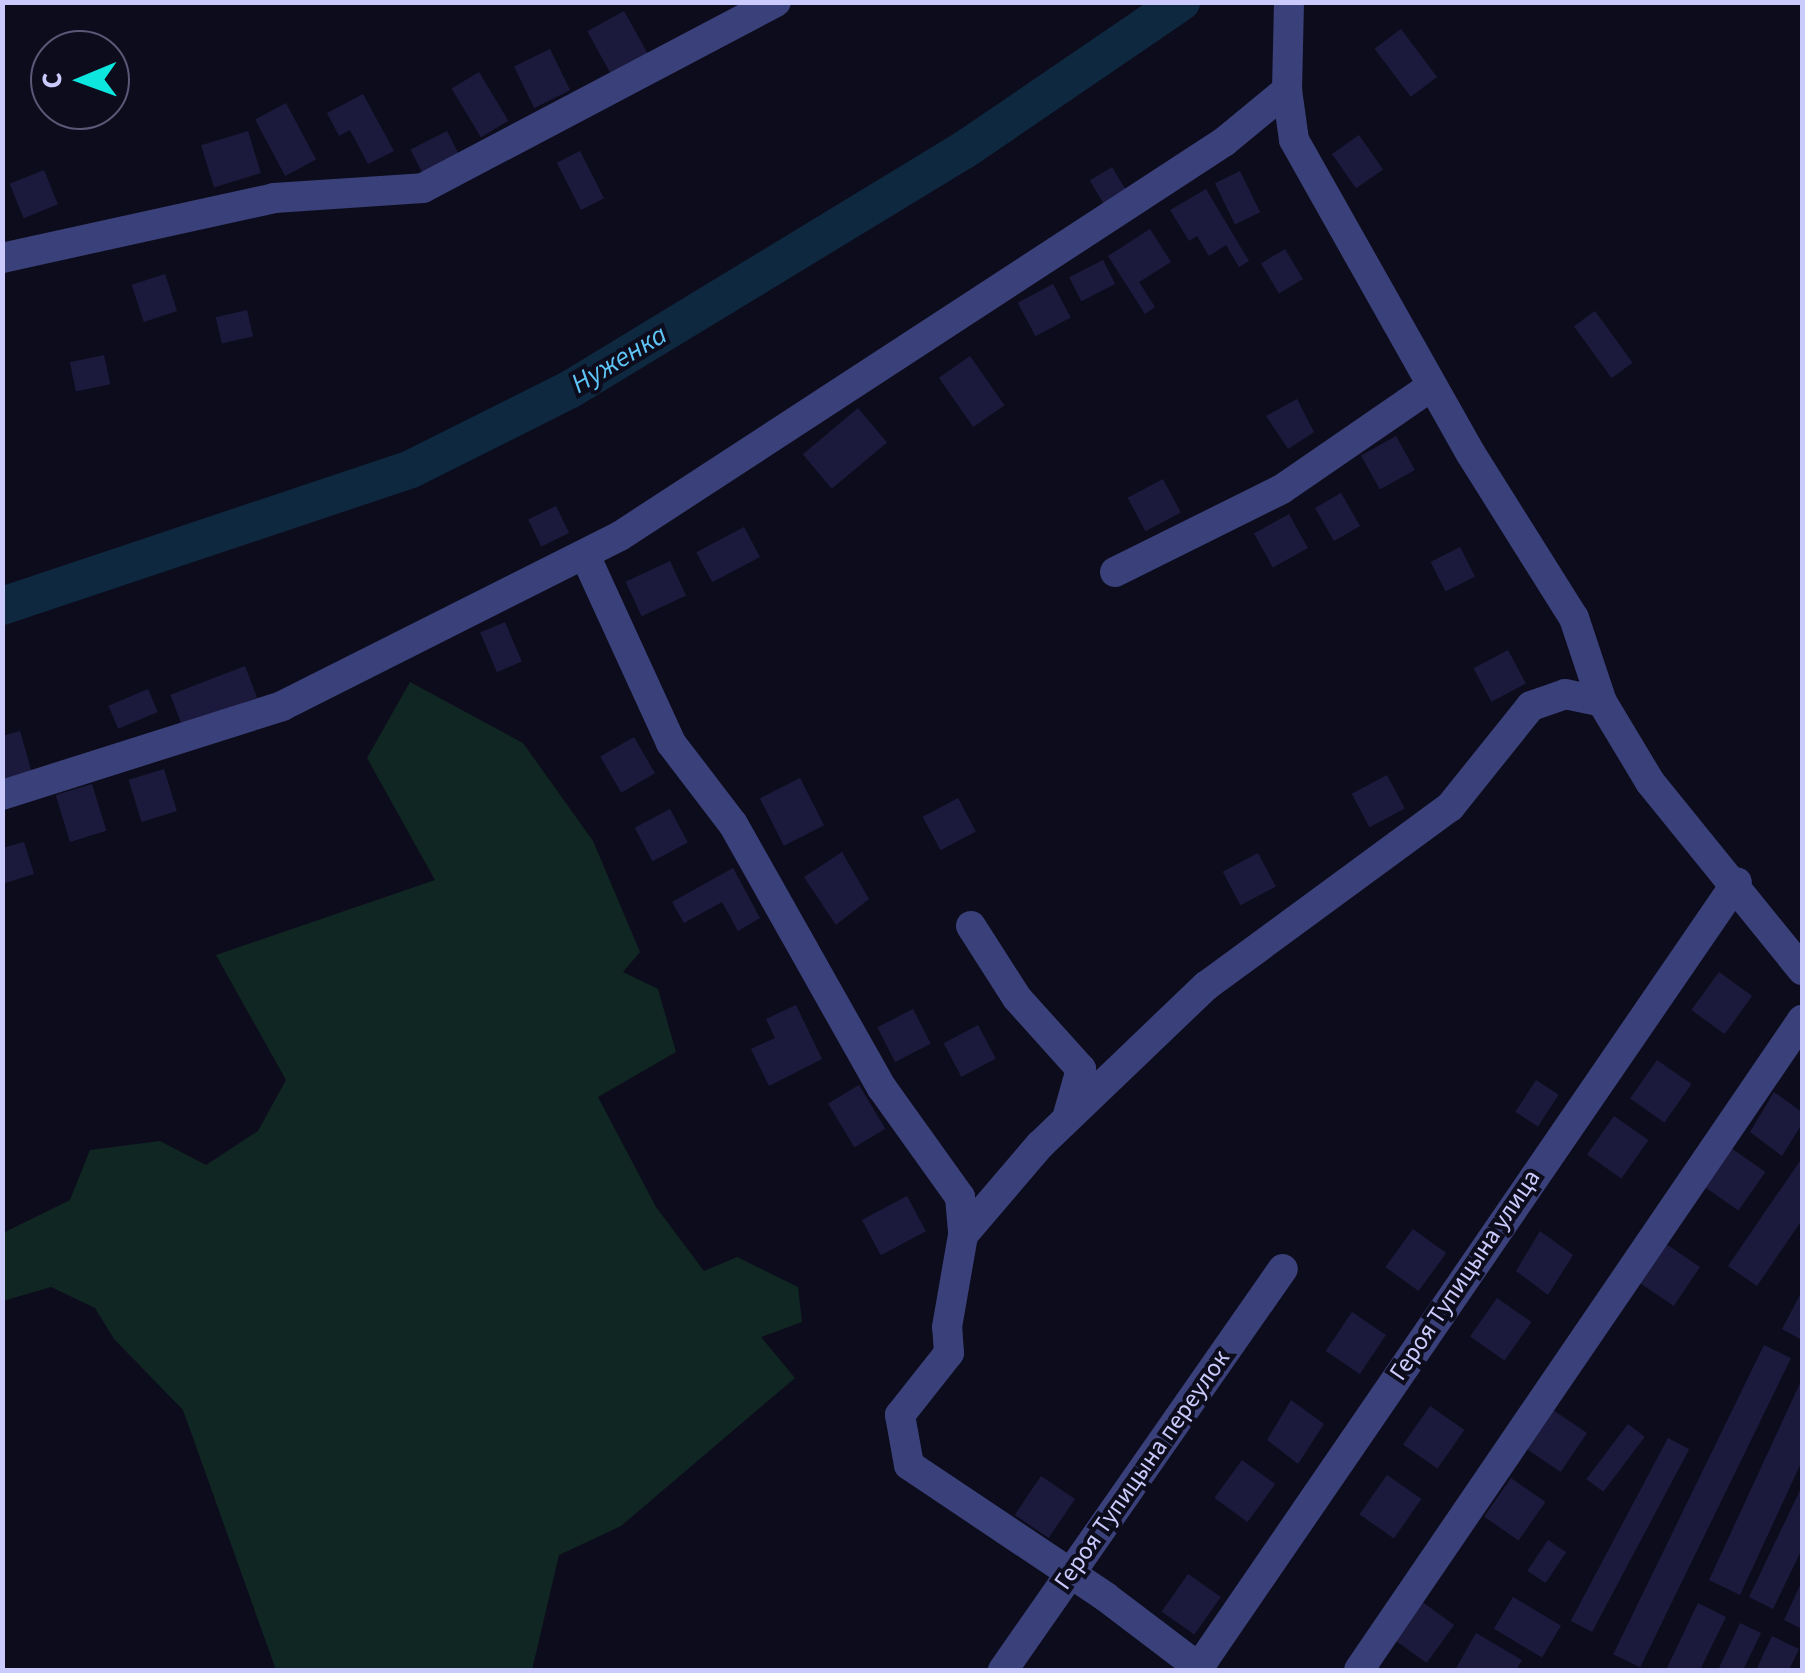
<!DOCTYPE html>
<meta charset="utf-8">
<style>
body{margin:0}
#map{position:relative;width:1805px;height:1673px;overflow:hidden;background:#0d0c1c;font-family:"Source Sans 3",sans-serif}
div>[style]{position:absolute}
.green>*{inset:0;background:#102622}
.river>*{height:38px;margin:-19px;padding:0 19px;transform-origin:19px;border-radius:19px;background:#0e283f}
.building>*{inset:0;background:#1c1a3c;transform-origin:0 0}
.minor>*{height:30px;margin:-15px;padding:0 15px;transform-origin:15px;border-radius:15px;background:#3a4079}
span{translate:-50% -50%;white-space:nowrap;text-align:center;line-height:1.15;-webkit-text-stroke:8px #0d0c1c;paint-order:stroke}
.street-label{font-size:25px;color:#cacbfc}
.water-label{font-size:28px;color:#5ec4f6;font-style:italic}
.frame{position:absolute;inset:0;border:5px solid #cacbfc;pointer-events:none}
.north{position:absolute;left:30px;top:30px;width:100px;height:100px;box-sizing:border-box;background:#0d0c1c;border:2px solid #595876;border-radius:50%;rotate:269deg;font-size:28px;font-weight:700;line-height:40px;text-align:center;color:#cacbfc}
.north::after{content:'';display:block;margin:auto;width:35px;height:45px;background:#0de6df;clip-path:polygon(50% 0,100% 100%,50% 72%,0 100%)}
</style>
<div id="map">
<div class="green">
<div style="clip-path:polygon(410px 682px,523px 743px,593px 841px,640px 952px,623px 972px,658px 989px,676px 1052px,598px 1097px,656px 1207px,704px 1271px,737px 1257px,798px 1287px,802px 1322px,761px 1337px,795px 1378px,621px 1526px,559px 1555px,532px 1670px,276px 1670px,183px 1410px,114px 1339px,95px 1308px,51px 1287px,3px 1301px,3px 1233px,70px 1200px,90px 1150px,160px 1141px,206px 1165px,258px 1131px,286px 1080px,216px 955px,435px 880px,367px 758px)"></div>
</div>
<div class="river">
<div style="left:2px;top:606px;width:431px;rotate:-18.5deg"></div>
<div style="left:411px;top:469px;width:177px;rotate:-26.6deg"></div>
<div style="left:569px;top:390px;width:462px;rotate:-31.3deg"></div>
<div style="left:964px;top:150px;width:263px;rotate:-34.3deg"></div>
</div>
<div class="building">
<div style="left:624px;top:11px;width:55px;height:42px;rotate:61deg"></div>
<div style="left:1401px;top:29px;width:60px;height:33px;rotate:53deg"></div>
<div style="left:550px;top:49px;width:46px;height:40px;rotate:64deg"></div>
<div style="left:479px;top:72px;width:57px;height:32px;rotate:59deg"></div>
<div style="clip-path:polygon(363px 94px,394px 151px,368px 164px,350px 130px,339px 136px,327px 113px)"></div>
<div style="left:286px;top:103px;width:64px;height:35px;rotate:62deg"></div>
<div style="left:248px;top:131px;width:44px;height:49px;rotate:73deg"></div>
<div style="left:447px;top:131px;width:30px;height:41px;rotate:63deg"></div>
<div style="left:1359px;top:135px;width:42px;height:33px;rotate:55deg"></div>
<div style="left:580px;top:151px;width:53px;height:26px;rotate:63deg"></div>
<div style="left:1112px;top:167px;width:31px;height:26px;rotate:59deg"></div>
<div style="left:44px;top:170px;width:37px;height:37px;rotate:68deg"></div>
<div style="left:1240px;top:171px;width:46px;height:28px;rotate:64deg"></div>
<div style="clip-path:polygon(1206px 189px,1249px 261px,1239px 267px,1226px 245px,1209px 256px,1197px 236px,1189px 241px,1170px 210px)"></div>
<div style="clip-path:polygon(1150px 229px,1171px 262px,1139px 282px,1155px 307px,1145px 314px,1108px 256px)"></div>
<div style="left:1285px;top:249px;width:35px;height:28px;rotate:59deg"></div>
<div style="left:1103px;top:260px;width:27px;height:38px;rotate:63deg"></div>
<div style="left:165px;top:274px;width:39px;height:35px;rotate:72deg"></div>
<div style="left:1053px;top:284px;width:38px;height:40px;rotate:62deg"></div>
<div style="left:247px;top:310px;width:27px;height:32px;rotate:77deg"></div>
<div style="left:1595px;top:311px;width:64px;height:26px;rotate:54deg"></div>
<div style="left:104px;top:355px;width:30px;height:35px;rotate:78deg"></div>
<div style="left:970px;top:356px;width:60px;height:38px;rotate:55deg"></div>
<div style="clip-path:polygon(1297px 399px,1314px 432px,1288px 449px,1266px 416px)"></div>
<div style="left:858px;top:408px;width:45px;height:72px;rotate:50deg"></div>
<div style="left:1396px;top:436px;width:39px;height:40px;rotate:61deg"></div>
<div style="left:1163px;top:479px;width:38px;height:40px;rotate:62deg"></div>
<div style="left:1341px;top:493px;width:38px;height:30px;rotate:60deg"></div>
<div style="left:556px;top:506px;width:30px;height:31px;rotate:64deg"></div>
<div style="left:1289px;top:514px;width:39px;height:40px;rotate:61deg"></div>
<div style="left:744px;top:527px;width:34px;height:54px;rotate:62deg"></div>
<div style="left:1460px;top:547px;width:33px;height:33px;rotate:63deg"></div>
<div style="left:670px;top:561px;width:38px;height:49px;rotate:65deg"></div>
<div style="left:505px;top:622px;width:43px;height:27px;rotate:67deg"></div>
<div style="left:1508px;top:650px;width:38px;height:39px;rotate:62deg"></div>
<div style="left:245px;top:666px;width:34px;height:80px;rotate:69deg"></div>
<div style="left:148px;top:689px;width:25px;height:43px;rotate:67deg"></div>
<div style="clip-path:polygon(20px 731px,32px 773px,2px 781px,2px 736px)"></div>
<div style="left:634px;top:737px;width:42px;height:39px;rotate:60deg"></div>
<div style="left:164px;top:769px;width:44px;height:37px;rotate:73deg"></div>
<div style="left:1387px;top:775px;width:38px;height:40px;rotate:62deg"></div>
<div style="left:800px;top:778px;width:53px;height:45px;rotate:63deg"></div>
<div style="left:92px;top:784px;width:49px;height:38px;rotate:73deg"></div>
<div style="left:958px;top:798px;width:38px;height:40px;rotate:62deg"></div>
<div style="left:670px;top:809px;width:38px;height:40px;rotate:62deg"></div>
<div style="clip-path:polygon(24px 842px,34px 874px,2px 884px,2px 848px)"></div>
<div style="clip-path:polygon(842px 852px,869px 899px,836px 925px,804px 877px)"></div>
<div style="left:1258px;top:853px;width:38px;height:40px;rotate:62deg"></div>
<div style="clip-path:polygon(733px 868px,760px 918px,738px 931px,722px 902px,684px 923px,672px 902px)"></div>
<div style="left:1719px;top:972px;width:41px;height:47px;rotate:36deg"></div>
<div style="clip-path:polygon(796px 1005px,822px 1059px,769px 1086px,751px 1049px,775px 1038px,766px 1019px)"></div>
<div style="left:913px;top:1009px;width:39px;height:40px;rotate:63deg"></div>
<div style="left:978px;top:1025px;width:38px;height:39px;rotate:62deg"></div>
<div style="left:1657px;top:1060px;width:42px;height:47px;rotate:35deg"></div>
<div style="left:1536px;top:1080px;width:27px;height:38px;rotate:33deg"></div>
<div style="left:859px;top:1085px;width:51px;height:36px;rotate:59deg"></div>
<div style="clip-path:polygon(1774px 1092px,1802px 1112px,1802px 1124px,1782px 1156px,1750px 1132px)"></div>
<div style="left:1614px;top:1116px;width:42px;height:47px;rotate:35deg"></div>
<div style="left:1731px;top:1148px;width:42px;height:47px;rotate:35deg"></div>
<div style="clip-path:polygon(1802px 1158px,1802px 1220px,1757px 1286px,1728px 1266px)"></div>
<div style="left:907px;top:1196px;width:40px;height:51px;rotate:62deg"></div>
<div style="left:1413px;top:1229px;width:41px;height:47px;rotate:36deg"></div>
<div style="clip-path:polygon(1540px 1231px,1573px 1255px,1548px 1295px,1516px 1271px)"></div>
<div style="left:1666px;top:1244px;width:41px;height:47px;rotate:34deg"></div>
<div style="clip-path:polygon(1802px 1291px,1802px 1340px,1782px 1329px)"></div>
<div style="left:1497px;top:1298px;width:42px;height:47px;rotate:35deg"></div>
<div style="left:1352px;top:1312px;width:41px;height:47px;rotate:34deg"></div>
<div style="left:1764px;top:1345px;width:30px;height:344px;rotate:26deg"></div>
<div style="clip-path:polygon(1802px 1379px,1802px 1461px,1740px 1595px,1709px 1580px)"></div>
<div style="clip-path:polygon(1291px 1400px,1324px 1424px,1298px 1464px,1267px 1440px)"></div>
<div style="left:1430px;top:1406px;width:42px;height:47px;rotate:35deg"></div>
<div style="left:1553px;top:1410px;width:41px;height:47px;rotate:34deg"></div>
<div style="left:1628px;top:1424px;width:21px;height:69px;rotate:37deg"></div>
<div style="left:1668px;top:1438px;width:24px;height:207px;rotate:28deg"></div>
<div style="left:1242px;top:1460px;width:41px;height:47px;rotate:36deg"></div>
<div style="left:1387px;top:1475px;width:42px;height:48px;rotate:35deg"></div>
<div style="left:1041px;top:1476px;width:41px;height:47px;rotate:34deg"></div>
<div style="left:1511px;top:1478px;width:42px;height:47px;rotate:35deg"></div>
<div style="clip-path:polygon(1802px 1486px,1802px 1549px,1773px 1609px,1749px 1597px)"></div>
<div style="left:1548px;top:1540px;width:22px;height:37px;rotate:34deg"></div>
<div style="left:1188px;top:1574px;width:40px;height:46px;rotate:35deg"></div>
<div style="clip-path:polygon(1802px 1581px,1802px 1629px,1784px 1620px)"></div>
<div style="left:1513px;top:1597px;width:56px;height:37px;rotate:31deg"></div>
<div style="left:1421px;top:1601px;width:41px;height:47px;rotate:36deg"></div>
<div style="clip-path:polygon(1698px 1603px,1726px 1617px,1700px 1670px,1666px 1670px)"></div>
<div style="clip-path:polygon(1740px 1623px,1761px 1633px,1743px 1670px,1718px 1670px)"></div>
<div style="clip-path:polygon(1476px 1633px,1522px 1660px,1516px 1670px,1455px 1670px)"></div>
<div style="clip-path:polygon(1772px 1636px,1799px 1649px,1789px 1670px,1756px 1670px)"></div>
</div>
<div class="minor">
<div style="left:1289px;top:2px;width:88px;rotate:91.3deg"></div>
<div style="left:1287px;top:90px;width:50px;rotate:82deg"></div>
<div style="left:1294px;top:140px;width:360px;rotate:60.6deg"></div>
<div style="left:1471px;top:454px;width:194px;rotate:57.9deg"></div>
<div style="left:1574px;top:618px;width:89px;rotate:71.6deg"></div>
<div style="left:1602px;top:702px;width:93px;rotate:59deg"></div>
<div style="left:1650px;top:782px;width:242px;rotate:51deg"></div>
<div style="left:2px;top:258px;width:279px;rotate:-12.4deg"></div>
<div style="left:274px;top:198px;width:149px;rotate:-3.8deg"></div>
<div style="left:423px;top:188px;width:399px;rotate:-27.8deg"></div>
<div style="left:585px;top:555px;width:207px;rotate:65.4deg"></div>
<div style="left:671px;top:743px;width:102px;rotate:52.6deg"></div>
<div style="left:733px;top:824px;width:303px;rotate:60.6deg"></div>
<div style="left:882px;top:1088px;width:134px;rotate:54.4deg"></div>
<div style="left:960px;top:1197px;width:38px;rotate:85deg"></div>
<div style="left:1115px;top:572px;width:186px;rotate:-26.4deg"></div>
<div style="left:1282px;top:489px;width:182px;rotate:-34.5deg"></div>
<div style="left:2px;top:795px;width:294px;rotate:-17.6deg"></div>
<div style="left:282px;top:706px;width:378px;rotate:-26.7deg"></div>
<div style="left:620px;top:536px;width:721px;rotate:-33.12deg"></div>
<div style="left:1224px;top:142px;width:82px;rotate:-39.5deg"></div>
<div style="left:971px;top:926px;width:85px;rotate:57.4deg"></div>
<div style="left:1017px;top:998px;width:96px;rotate:48deg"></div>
<div style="left:1081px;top:1069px;width:48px;rotate:105.8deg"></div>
<div style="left:1003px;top:1670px;width:489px;rotate:-55.1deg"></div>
<div style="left:1197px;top:1670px;width:955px;rotate:-55.58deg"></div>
<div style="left:1202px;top:1670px;width:121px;rotate:-142.8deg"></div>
<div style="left:1106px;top:1597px;width:237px;rotate:-146.2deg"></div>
<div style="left:909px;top:1465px;width:51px;rotate:-100.2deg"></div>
<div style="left:900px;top:1415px;width:79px;rotate:-51.7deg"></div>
<div style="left:949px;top:1353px;width:26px;rotate:-94deg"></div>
<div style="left:947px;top:1327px;width:93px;rotate:-80.1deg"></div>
<div style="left:963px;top:1235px;width:118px;rotate:-49.5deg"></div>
<div style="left:1040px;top:1145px;width:230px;rotate:-43.8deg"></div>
<div style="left:1206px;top:986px;width:303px;rotate:-36.3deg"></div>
<div style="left:1450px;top:807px;width:129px;rotate:-51.3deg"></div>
<div style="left:1531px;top:706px;width:36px;rotate:-19deg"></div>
<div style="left:1565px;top:694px;width:38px;rotate:12deg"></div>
<div style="left:1359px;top:1670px;width:787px;rotate:-55.72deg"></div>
</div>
<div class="street-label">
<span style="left:1465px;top:1275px;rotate:-56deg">Героя Тупицына улица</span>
<span style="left:1142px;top:1470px;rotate:-55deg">Героя Тупицына переулок</span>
</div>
<div class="water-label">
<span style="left:619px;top:359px;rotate:-31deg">Нуженка</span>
</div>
<div class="frame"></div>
<div class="north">С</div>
</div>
